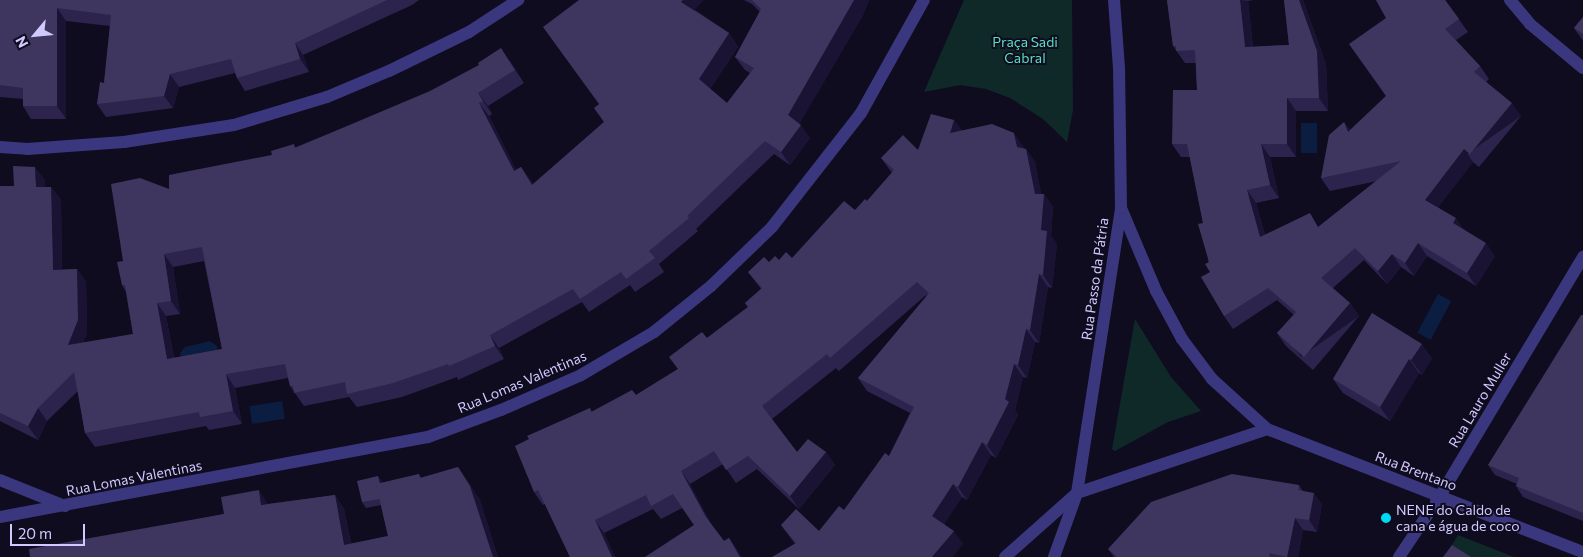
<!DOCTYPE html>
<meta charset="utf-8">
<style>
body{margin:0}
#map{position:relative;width:1583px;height:557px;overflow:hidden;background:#100c1f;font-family:Commissioner,sans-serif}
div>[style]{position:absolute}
.green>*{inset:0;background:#0f2929}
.water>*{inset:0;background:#0b1d40;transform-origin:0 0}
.minor>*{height:12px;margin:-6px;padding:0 6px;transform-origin:6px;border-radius:6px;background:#3b377e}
.wall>*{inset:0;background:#2d244d}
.shaded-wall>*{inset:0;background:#1a1333;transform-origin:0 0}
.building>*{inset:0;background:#3f3660}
.dots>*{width:14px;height:14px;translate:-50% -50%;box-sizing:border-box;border:2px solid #100c1f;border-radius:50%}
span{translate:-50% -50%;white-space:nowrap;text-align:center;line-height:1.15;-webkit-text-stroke:4px #100c1f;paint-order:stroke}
.park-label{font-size:14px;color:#57dfbf}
.street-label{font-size:14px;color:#d1caff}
.poi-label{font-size:14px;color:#d1caff}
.left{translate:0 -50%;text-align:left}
.north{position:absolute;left:10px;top:10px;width:50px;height:50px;-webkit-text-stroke:4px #100c1f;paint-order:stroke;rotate:242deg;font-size:14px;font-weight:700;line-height:20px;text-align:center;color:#d1caff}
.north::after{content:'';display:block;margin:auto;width:18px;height:22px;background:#d1caff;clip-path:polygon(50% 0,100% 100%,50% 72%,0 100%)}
.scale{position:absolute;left:10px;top:524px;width:75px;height:22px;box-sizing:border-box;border:2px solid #d1caff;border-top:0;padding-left:6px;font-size:15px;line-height:18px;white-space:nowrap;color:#d1caff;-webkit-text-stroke:4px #100c1f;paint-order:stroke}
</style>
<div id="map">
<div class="green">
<div style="clip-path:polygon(964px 0,1072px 0,1073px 110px,1067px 142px,1043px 119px,1010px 98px,986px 89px,960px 85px,924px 92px)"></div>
<div style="clip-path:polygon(1135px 319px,1171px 377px,1201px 411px,1168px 422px,1115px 451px,1112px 449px)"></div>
<div style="clip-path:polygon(1458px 535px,1514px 557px,1445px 557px)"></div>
</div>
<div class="water">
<div style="left:1301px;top:123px;width:16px;height:30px"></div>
<div style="left:1438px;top:294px;width:15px;height:44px;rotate:28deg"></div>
<div style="clip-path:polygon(210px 341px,217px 346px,219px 356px,182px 363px,180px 353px,185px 347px)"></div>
<div style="left:282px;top:401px;width:18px;height:33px;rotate:81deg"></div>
</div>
<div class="minor">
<div style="left:1510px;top:0;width:31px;rotate:50deg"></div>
<div style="left:1530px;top:24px;width:69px;rotate:39.7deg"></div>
<div style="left:0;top:147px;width:27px;rotate:4deg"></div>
<div style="left:27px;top:149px;width:97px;rotate:-4.1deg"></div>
<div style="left:124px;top:142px;width:111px;rotate:-8.8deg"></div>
<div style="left:234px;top:125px;width:97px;rotate:-16.8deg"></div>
<div style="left:327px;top:97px;width:67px;rotate:-22.8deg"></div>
<div style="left:389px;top:71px;width:89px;rotate:-26deg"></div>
<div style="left:469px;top:32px;width:59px;rotate:-33.1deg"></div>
<div style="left:1121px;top:208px;width:90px;rotate:67.1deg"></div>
<div style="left:1156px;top:291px;width:55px;rotate:61.6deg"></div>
<div style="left:1182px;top:339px;width:50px;rotate:53.1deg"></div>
<div style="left:1212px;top:379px;width:74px;rotate:42.3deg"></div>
<div style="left:1267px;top:429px;width:339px;rotate:21.3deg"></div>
<div style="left:0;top:480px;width:70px;rotate:21.8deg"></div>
<div style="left:0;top:517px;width:435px;rotate:-10.6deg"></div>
<div style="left:428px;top:437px;width:78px;rotate:-20.3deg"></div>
<div style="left:501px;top:410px;width:87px;rotate:-23.6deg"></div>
<div style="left:581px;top:375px;width:85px;rotate:-30.5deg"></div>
<div style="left:654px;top:332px;width:73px;rotate:-38.9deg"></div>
<div style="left:711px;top:286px;width:85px;rotate:-44deg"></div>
<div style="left:772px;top:227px;width:145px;rotate:-52deg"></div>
<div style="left:861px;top:113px;width:129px;rotate:-60.9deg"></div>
<div style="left:1005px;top:557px;width:96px;rotate:-41.6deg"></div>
<div style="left:1077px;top:493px;width:200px;rotate:-18.6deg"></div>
<div style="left:1054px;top:557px;width:68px;rotate:-70.2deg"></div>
<div style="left:1077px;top:493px;width:288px;rotate:-81.2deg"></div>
<div style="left:1121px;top:208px;width:140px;rotate:-90.8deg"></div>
<div style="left:1119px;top:68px;width:68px;rotate:-94.2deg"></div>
<div style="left:1399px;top:557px;width:73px;rotate:-56.1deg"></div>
<div style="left:1440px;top:496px;width:279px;rotate:-59.1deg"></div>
</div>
<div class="wall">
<div style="clip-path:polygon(0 0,419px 0,412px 5px,303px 55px,309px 72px,245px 91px,237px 78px,235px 73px,179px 87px,173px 108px,106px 117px,97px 104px,104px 83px,110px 26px,66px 21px,66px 119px,31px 119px,23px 106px,23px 99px,0 97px)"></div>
<div style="clip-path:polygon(evenodd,744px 0,869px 0,863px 15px,799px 124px,810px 138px,790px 165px,774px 154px,696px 229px,698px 231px,659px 264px,664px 272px,635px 292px,630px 285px,589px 312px,582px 302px,499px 348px,504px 359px,458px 380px,457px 377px,402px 397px,357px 407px,349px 397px,304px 406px,290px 386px,288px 378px,235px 388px,242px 424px,209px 430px,206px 426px,95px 447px,85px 433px,78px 391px,47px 421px,38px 440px,0 421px,0 186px,14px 186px,45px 180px,45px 187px,51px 187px,61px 200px,62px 270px,77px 269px,86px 282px,87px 333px,83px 343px,133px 334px,126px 292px,122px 285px,123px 261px,169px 189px,296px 147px,510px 61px,524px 83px,488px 106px,492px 114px,489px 116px,516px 170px,521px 167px,533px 184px,604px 122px,599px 104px,695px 10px,729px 33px,738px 47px,710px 89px,727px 103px,750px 73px,745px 70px,735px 57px,760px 12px,752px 4px,744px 0,204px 261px,222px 349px,174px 358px,166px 316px,180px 314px,173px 267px,204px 261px)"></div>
<div style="clip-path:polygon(1167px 0,1253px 0,1248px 1px,1253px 47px,1289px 45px,1284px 0,1303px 0,1326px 64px,1328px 111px,1296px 111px,1296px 157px,1270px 157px,1279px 198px,1256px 203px,1265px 235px,1319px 227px,1377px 181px,1330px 191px,1321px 178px,1344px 122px,1350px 130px,1386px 96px,1386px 18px,1376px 0,1445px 0,1468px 32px,1456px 40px,1480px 66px,1489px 79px,1486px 82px,1521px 116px,1479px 167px,1473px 162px,1438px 207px,1495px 256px,1476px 286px,1427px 256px,1414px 276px,1401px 267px,1387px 284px,1364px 260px,1333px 288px,1350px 303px,1359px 316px,1313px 370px,1286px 346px,1277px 333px,1294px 315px,1277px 300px,1233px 329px,1224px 316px,1210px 272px,1203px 223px,1190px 157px,1181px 157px,1172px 144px,1197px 90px,1196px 63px,1185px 63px,1173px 46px)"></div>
<div style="clip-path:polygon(1583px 17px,1583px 41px,1574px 28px)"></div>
<div style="clip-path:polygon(954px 120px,962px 131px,1023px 146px,1024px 149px,1026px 149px,1035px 162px,1041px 194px,1044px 194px,1053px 207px,1051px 236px,1057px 244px,1052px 288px,1048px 287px,1039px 343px,1035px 342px,1027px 378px,1023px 377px,1015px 410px,1018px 415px,996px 458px,991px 455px,967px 500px,962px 497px,944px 524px,963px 544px,795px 544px,781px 525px,819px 531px,844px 510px,889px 456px,910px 413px,867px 391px,858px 378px,927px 296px,926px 295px,839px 371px,836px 368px,772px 419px,797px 452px,826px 452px,835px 465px,799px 509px,757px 469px,736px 483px,723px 464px,690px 484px,712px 526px,724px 541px,729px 538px,738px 551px,694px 525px,682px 508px,661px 519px,653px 509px,604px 533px,615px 557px,570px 557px,545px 504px,543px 505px,534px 492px,529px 439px,590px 408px,592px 412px,636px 395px,678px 369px,707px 338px,748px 307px,745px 303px,761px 289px,748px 272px,769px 262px,779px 260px,792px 258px,867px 201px,892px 173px,881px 158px,918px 150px)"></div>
<div style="clip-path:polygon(1372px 313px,1432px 358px,1422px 375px,1419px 373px,1390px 421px,1343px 393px,1333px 379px)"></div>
<div style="clip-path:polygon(1583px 315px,1583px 521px,1523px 497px,1516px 486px,1517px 484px,1495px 475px,1488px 465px)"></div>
<div style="clip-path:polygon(458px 467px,480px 500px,498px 557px,30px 557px,268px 504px,335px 495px,344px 509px,351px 544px,388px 536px,381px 505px,366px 508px,362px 502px,378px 476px,382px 483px,419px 474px,421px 478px)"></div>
<div style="clip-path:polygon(1299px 485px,1302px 490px,1322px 504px,1317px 532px,1303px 530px,1298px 557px,1114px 557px,1108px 549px)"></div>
</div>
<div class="shaded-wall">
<div style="clip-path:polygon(683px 0,704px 0,690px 15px,681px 2px)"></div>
<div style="clip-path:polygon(854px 0,869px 0,863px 15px,797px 128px,788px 115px)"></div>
<div style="clip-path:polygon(1240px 0,1248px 1px,1254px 60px,1245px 47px)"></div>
<div style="clip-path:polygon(1299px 0,1303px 0,1326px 64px,1328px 111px,1319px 98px)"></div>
<div style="clip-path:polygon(57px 8px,66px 21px,66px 119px,57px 106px)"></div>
<div style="clip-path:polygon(729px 33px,738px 47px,708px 92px,699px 79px)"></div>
<div style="clip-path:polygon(295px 43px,303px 55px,309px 72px,300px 59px)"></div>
<div style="clip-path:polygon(501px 48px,510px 61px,524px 83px,515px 70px)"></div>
<div style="clip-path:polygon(170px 74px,179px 87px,173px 108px,164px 96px)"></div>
<div style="clip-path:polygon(478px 93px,488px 106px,492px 114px,483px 101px)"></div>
<div style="clip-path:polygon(1287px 98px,1296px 111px,1296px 157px,1287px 144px)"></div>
<div style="clip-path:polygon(479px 103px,489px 116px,523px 184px,514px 171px)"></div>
<div style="left:1512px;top:103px;width:16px;height:66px;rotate:55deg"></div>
<div style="clip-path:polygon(954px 120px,963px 133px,950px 133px)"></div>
<div style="clip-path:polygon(1344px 122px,1353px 135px,1348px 132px)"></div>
<div style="clip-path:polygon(801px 125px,810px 138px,790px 165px,781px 152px)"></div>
<div style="clip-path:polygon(1014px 133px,1023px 146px,1026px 160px,1017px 147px)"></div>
<div style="clip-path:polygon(1261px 144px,1270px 157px,1279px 198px,1270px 185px)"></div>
<div style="clip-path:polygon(1026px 149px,1035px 162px,1043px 203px,1044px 194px,1053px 207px,1051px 236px,1057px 244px,1052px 288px,1043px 275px,1041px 230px,1035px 194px)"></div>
<div style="clip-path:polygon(1464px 149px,1473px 162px,1434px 213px,1425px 200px)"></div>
<div style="clip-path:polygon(35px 167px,45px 180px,45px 200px,36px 187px)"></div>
<div style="clip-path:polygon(521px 167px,531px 180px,541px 198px,532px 185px)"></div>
<div style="clip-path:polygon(51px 187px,61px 200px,62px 283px,53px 270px)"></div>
<div style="clip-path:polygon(1247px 190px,1256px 203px,1269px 250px,1260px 237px)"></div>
<div style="clip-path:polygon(1456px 218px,1465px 231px,1453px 223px)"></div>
<div style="clip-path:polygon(1418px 243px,1427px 256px,1414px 276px,1405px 263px)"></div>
<div style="clip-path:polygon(1486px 243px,1495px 256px,1476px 286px,1467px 273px)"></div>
<div style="clip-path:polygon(164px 254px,173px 267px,180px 314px,171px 301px)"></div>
<div style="clip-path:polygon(1392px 254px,1401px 267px,1387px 284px,1378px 271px)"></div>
<div style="clip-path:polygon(77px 269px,86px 282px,87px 333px,78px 359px,68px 345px)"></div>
<div style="clip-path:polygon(1039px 274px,1048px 287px,1039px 343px,1030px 330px)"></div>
<div style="clip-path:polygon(157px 303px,166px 316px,176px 372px,167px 359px)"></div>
<div style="left:1350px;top:303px;width:16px;height:71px;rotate:55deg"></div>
<div style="clip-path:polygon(1026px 329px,1035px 342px,1027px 378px,1018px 365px)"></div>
<div style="clip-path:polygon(490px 335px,499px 348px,504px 359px,495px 346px)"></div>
<div style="clip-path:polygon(1422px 344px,1432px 358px,1422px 375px,1411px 360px)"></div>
<div style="clip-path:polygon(1409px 359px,1419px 373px,1390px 421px,1380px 407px)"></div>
<div style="clip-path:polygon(1014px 364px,1023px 377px,1015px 410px,1018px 415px,996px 458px,987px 445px,1005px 399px)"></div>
<div style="clip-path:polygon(226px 374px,235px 388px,242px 424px,233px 411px)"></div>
<div style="clip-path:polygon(38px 408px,47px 421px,38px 440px,28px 426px)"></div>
<div style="clip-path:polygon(982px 442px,991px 455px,967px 500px,958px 487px)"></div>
<div style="clip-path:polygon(826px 452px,835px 465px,799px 509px,790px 496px)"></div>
<div style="clip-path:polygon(458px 467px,480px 500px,498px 557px,493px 557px)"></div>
<div style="clip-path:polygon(681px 471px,690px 484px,715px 530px,706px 517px)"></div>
<div style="clip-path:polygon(378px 476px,382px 481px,387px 504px,383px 498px)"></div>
<div style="clip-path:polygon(953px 484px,962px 497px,941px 529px,932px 516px)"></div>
<div style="clip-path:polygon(259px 490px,268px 504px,261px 505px)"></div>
<div style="clip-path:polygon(1314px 493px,1322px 504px,1317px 532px,1309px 520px)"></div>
<div style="clip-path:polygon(335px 495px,344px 509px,353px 557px,344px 545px)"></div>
<div style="clip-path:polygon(1295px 518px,1303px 530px,1298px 557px,1287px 557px)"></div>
<div style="clip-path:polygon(595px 520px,604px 533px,615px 557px,612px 557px)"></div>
<div style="clip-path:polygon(954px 531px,963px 544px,953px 557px,932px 557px)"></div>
<div style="clip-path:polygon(729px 538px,738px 551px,742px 557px,740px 557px)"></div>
</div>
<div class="building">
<div style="clip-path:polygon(0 0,387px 0,295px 43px,300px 59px,237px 78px,231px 59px,170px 74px,164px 96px,97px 104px,100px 82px,104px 83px,111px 15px,57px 8px,57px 106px,23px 106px,23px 88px,0 85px)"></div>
<div style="clip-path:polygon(evenodd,579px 0,683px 0,681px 2px,729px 33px,699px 79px,727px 103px,754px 68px,735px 57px,761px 9px,752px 0,854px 0,788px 115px,801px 125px,781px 152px,765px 141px,687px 216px,689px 218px,649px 251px,655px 258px,626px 279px,621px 272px,580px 299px,573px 289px,490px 335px,495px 346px,449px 366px,448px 364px,393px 383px,347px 394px,345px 382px,294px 393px,293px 386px,290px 386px,285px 364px,226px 374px,233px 411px,200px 417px,199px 412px,85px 433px,74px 372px,38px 408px,28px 426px,0 413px,0 186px,14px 186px,13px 166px,35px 167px,36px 187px,51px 187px,53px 270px,77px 269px,78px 320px,68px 345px,133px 334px,125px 285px,122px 285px,117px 262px,123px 261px,111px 184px,140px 178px,169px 189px,169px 175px,272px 155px,271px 151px,294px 144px,295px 148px,430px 91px,479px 65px,478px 63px,501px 48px,515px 70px,478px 93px,483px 101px,479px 103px,514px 171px,521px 167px,532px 185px,604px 122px,594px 108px,599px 104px,543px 27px,579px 0,202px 247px,222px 349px,167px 359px,157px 303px,171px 301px,164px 254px,202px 247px)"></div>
<div style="clip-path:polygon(1167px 0,1240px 0,1245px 47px,1289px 45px,1284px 0,1299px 0,1317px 51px,1319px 98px,1287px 98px,1287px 144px,1261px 144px,1270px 185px,1247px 190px,1260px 237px,1310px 213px,1318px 227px,1401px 161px,1321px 178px,1329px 135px,1344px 122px,1348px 132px,1386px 96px,1349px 44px,1386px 18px,1376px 0,1445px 0,1459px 19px,1445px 29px,1480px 66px,1474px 72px,1512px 103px,1470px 154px,1464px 149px,1425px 200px,1456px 218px,1453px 223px,1486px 243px,1467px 273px,1418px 243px,1405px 263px,1392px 254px,1378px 271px,1355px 248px,1321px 278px,1350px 303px,1304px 357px,1277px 333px,1296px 312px,1268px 288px,1224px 316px,1201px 277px,1210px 272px,1205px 264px,1209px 262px,1198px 224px,1203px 223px,1187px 144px,1172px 144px,1173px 90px,1197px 90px,1195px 50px,1176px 51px,1176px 46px,1173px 46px)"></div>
<div style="clip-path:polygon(1583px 17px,1583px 34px,1574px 28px)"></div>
<div style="clip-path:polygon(931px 114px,954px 120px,950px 133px,992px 124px,1014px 133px,1017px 147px,1026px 149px,1035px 194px,1044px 194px,1041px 230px,1047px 231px,1043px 275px,1039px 274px,1030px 330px,1026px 329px,1018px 365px,1014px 364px,1005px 399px,1009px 402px,987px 445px,982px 442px,958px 487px,953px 484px,932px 516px,954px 531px,932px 557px,772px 557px,796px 543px,781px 525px,796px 509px,819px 531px,839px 506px,844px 510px,885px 453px,889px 456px,914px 407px,858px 378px,929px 293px,917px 282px,830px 358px,827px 354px,762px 406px,797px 452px,808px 439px,826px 452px,790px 496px,748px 456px,726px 470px,714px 451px,681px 471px,706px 517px,724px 541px,729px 538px,740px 557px,645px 557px,694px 525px,673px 494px,651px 506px,646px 495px,595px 520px,612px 557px,570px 557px,538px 490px,534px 492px,515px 446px,529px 439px,527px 436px,590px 408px,591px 412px,632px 390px,636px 395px,678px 369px,669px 357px,702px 332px,707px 338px,748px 307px,745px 303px,762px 288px,748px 272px,764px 257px,769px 262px,775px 256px,779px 260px,786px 252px,792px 258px,844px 201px,855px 210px,865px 199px,867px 201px,894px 170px,881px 158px,903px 135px,918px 150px)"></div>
<div style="clip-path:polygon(1372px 313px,1422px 344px,1411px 360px,1409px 359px,1380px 407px,1333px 379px)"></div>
<div style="clip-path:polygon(1581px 315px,1583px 315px,1583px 513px,1516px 486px,1519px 478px,1488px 465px)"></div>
<div style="clip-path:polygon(458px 467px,470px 486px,493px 557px,30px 557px,29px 549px,224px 514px,221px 497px,259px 490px,261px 505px,335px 495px,344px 545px,388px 536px,376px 484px,419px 474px,420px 478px)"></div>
<div style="clip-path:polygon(1232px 474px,1299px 485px,1298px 490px,1314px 493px,1309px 520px,1295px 518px,1287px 557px,1269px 553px,1270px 557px,1117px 557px,1108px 549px,1151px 502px)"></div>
<div style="clip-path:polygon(378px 476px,380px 484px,376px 484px,380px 499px,362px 502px,357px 481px)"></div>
<div style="clip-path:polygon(1452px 545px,1471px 557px,1443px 557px)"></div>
</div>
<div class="dots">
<div style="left:1386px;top:518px;background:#00d9f5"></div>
</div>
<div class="park-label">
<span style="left:1025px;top:50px">Praça Sadi<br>Cabral</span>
</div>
<div class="street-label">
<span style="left:1095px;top:279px;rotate:-82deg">Rua Passo da Pátria</span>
<span style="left:522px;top:382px;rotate:-23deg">Rua Lomas Valentinas</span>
<span style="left:1480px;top:400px;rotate:-59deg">Rua Lauro Muller</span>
<span style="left:1416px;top:471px;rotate:21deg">Rua Brentano</span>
<span style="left:134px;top:478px;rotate:-11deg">Rua Lomas Valentinas</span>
</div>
<div class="poi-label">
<span class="left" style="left:1396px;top:518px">NENE do Caldo de<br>cana e água de coco</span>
</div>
<div class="north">N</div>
<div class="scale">20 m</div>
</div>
